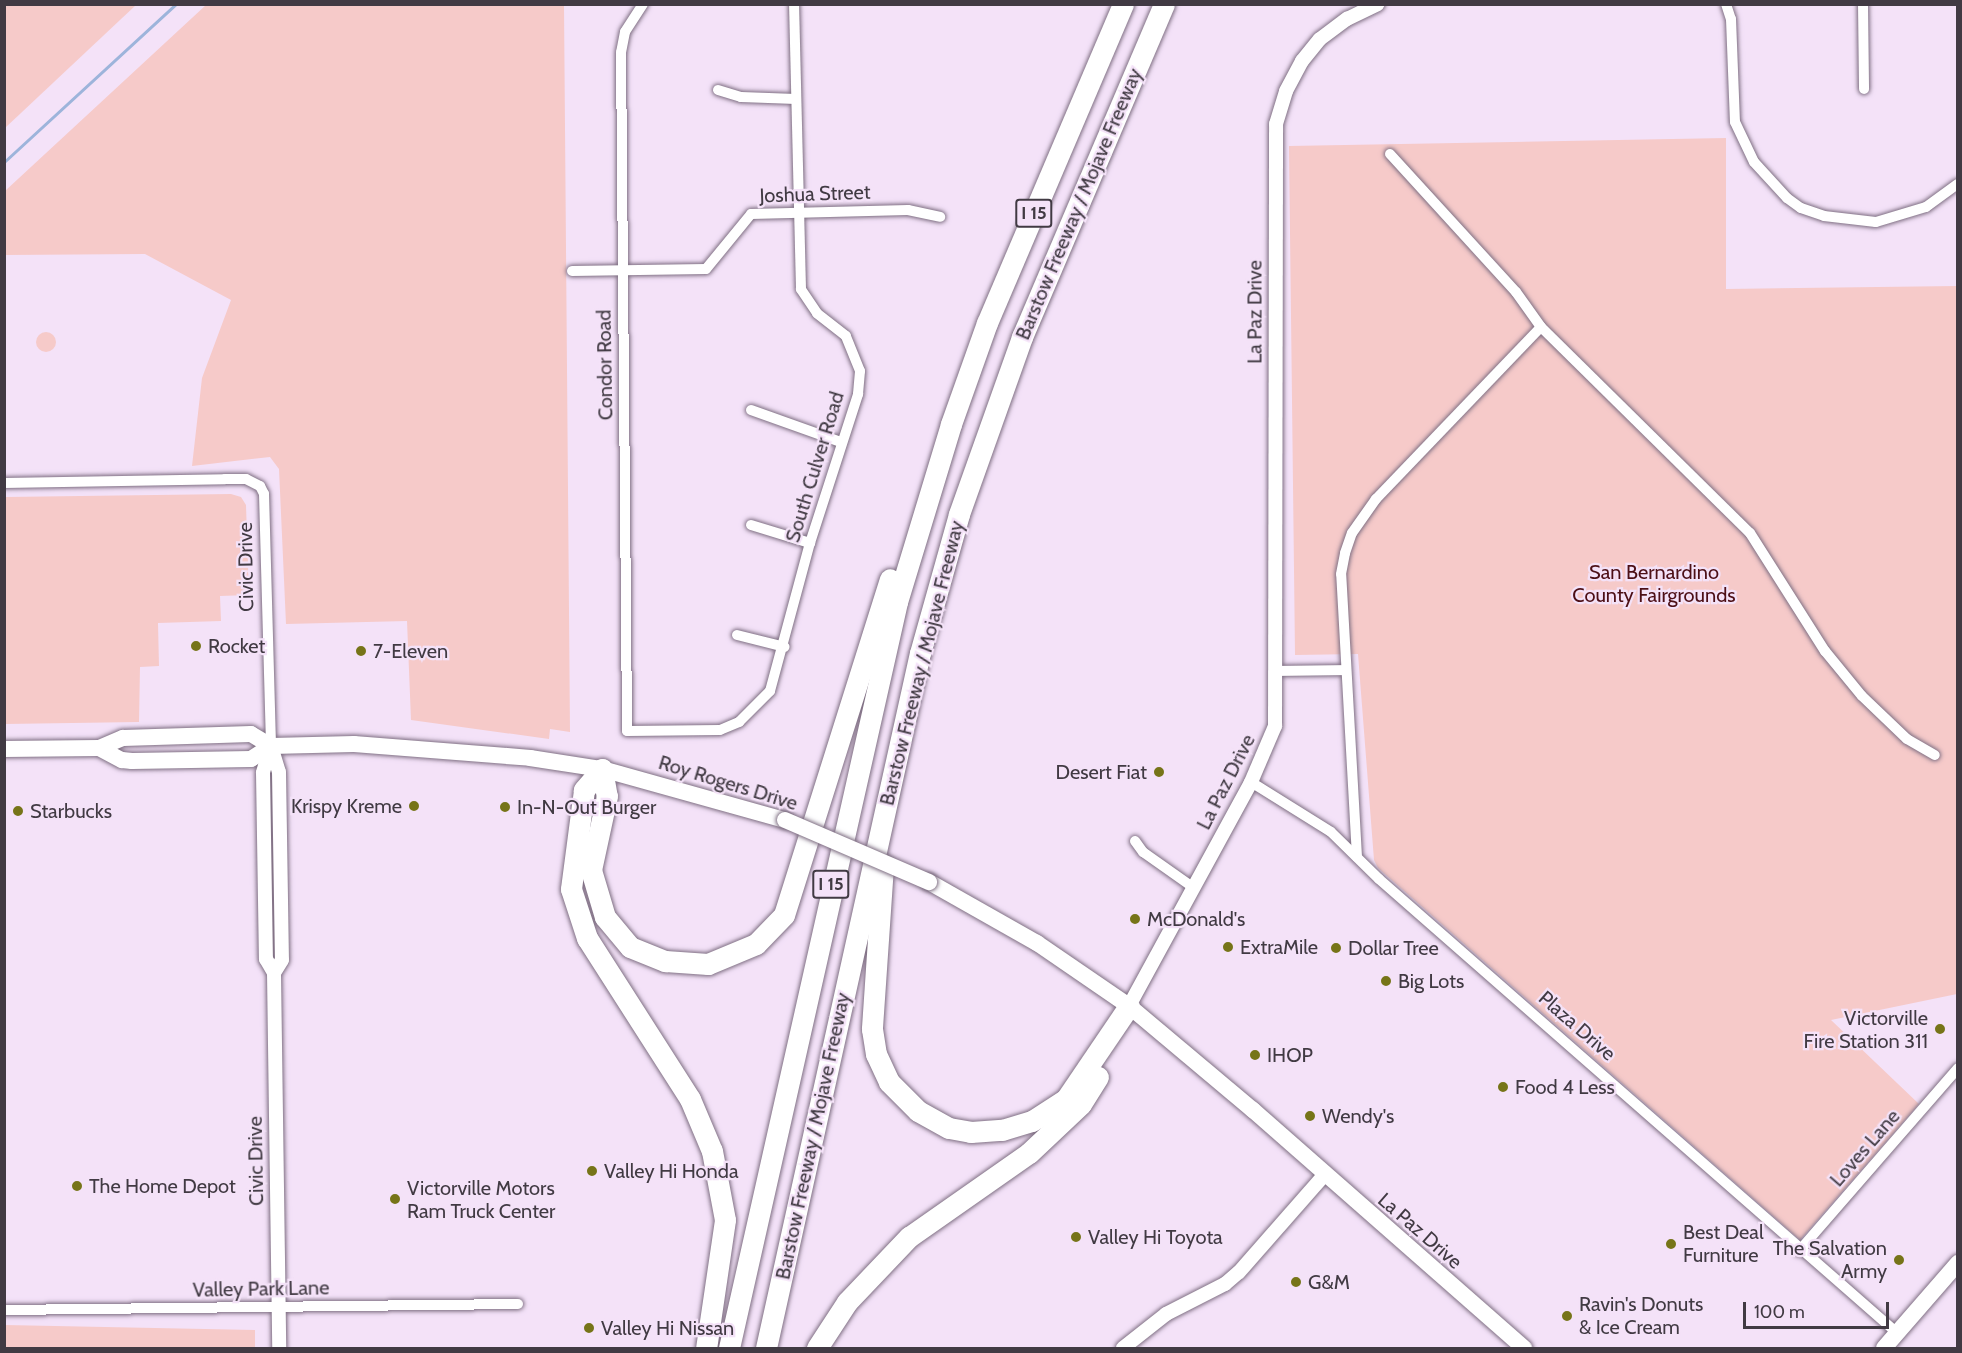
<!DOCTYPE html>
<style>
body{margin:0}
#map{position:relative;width:1962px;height:1353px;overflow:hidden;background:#f4e2f8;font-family:Cabin,sans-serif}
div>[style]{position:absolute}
.green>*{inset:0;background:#f6cac9}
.round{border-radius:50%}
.stream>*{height:3px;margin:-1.5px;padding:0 1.5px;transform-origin:1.5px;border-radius:1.5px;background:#9db4db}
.roads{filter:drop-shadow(0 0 2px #7f6f83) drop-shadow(0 0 2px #7f6f83)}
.minor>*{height:10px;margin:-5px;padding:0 5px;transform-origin:5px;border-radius:5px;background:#fff}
.tertiary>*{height:14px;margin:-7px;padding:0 7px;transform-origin:7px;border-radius:7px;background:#fff}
.secondary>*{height:16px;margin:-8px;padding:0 8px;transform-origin:8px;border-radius:8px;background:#fff}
.motorway>*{height:21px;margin:-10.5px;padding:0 10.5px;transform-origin:10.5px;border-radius:10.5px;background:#fff}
.bridges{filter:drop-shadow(0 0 2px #7f6f83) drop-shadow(0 0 2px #7f6f83)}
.secondary-bridge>*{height:16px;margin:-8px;padding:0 8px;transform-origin:8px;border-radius:8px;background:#fff}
.dots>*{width:16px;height:16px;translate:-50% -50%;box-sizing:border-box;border:3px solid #f4e2f8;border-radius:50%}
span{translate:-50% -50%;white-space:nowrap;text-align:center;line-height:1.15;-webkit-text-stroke:4.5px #f4e2f8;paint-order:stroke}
.shield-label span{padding:2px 4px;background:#f4e2f8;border:2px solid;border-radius:4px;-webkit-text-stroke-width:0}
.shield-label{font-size:18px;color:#413a43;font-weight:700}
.street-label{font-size:20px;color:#413a43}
.park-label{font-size:20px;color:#4d0f16}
.poi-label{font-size:20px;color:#413a43}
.left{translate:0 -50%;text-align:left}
.right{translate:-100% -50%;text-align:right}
.frame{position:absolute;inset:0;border:6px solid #413a43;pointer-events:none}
.scale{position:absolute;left:1743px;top:1302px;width:146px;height:27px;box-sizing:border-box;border:3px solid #413a43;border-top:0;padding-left:8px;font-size:18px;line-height:21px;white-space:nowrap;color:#413a43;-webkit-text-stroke:4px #f4e2f8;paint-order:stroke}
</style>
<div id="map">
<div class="green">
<div style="clip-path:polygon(5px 4px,136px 4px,136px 5px,5px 128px)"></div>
<div style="clip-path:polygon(206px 5px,564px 5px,570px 732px,550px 729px,549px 739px,411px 720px,407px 621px,286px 624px,279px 469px,270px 457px,192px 466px,202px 378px,231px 300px,145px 254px,5px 255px,5px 191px)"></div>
<div style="clip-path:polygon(1726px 138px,1726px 289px,1957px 286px,1957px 994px,1831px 1020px,1919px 1104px,1800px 1240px,1378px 868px,1374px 860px,1358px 654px,1295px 655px,1289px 146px)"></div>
<div class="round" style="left:36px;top:332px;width:20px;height:20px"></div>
<div style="clip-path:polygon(231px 494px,241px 497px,246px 505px,249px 595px,220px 596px,221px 621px,158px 623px,159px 666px,140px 667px,139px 722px,5px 724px,5px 497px)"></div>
<div style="clip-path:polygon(5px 1325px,255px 1330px,255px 1348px,5px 1348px)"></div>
</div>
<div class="stream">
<div style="left:4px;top:162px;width:234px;rotate:-42.6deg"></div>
</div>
<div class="roads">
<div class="minor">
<div style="left:643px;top:4px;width:33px;rotate:123deg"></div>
<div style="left:625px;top:32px;width:20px;rotate:101deg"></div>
<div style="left:621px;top:52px;width:679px;rotate:89.49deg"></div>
<div style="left:627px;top:731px;width:93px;rotate:-0.6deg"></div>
<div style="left:720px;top:730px;width:21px;rotate:-23deg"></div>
<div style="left:739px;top:722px;width:44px;rotate:-45deg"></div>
<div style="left:770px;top:691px;width:153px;rotate:-74.9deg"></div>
<div style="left:810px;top:543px;width:157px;rotate:-72.1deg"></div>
<div style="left:858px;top:394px;width:23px;rotate:-85deg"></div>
<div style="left:860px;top:371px;width:38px;rotate:-112deg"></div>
<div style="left:846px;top:336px;width:37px;rotate:-142deg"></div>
<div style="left:817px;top:313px;width:29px;rotate:-124deg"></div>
<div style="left:801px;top:289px;width:285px;rotate:-91.4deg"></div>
<div style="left:1726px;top:4px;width:16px;rotate:72deg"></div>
<div style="left:1731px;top:19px;width:103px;rotate:87.8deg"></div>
<div style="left:1735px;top:122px;width:44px;rotate:64.6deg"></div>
<div style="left:1754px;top:162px;width:49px;rotate:47.5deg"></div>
<div style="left:1787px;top:198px;width:17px;rotate:36deg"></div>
<div style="left:1801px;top:208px;width:24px;rotate:19deg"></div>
<div style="left:1824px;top:216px;width:52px;rotate:6.6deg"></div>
<div style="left:1876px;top:222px;width:52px;rotate:-16.7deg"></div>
<div style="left:1926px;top:207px;width:39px;rotate:-36deg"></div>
<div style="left:1863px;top:4px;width:85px;rotate:89.3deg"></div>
<div style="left:718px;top:90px;width:24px;rotate:17deg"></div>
<div style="left:741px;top:97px;width:55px;rotate:2.1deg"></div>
<div style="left:1390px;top:154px;width:187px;rotate:47.6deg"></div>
<div style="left:1516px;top:292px;width:43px;rotate:54.5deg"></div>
<div style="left:1541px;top:327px;width:293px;rotate:44.6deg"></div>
<div style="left:1750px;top:533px;width:140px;rotate:57.6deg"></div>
<div style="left:1825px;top:651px;width:58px;rotate:50.6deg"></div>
<div style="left:1862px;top:696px;width:62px;rotate:43.7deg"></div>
<div style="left:1907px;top:739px;width:32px;rotate:30deg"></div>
<div style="left:572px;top:271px;width:134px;rotate:-0.9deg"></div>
<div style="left:706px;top:269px;width:71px;rotate:-50.7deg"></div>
<div style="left:751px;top:214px;width:157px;rotate:-1.5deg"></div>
<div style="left:908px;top:210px;width:33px;rotate:12deg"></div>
<div style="left:751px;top:410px;width:96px;rotate:19.6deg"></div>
<div style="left:4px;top:483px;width:221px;rotate:-1deg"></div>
<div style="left:225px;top:479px;width:21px"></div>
<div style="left:246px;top:479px;width:16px;rotate:27deg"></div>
<div style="left:260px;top:486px;width:9px;rotate:63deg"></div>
<div style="left:264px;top:494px;width:252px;rotate:88.4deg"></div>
<div style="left:751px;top:525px;width:62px;rotate:17deg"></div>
<div style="left:737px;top:635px;width:49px;rotate:14deg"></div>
<div style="left:1278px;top:671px;width:68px;rotate:-0.8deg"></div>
<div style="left:1251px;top:782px;width:94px;rotate:32deg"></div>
<div style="left:1331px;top:832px;width:67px;rotate:44.4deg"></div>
<div style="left:1379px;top:879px;width:689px;rotate:41.23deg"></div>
<div style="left:1135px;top:841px;width:14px;rotate:54deg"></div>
<div style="left:1143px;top:852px;width:62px;rotate:35.2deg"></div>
<div style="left:1357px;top:857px;width:283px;rotate:-93.2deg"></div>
<div style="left:1341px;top:574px;width:21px;rotate:-79deg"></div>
<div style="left:1345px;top:553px;width:21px;rotate:-71deg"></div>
<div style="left:1352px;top:533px;width:42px;rotate:-54.8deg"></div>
<div style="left:1376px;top:499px;width:238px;rotate:-46.2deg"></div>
<div style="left:1799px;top:1251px;width:242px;rotate:-49deg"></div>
<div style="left:4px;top:1310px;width:514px;rotate:-0.67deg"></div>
</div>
<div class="tertiary">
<div style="left:271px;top:746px;width:28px;rotate:107deg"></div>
<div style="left:263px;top:773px;width:186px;rotate:89.1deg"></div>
<div style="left:266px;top:959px;width:16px;rotate:60deg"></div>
<div style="left:274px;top:973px;width:375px;rotate:89.2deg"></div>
<div style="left:271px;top:746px;width:27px;rotate:73deg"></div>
<div style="left:279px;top:772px;width:188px;rotate:89.1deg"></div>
<div style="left:282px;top:960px;width:15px;rotate:122deg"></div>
<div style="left:1129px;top:1006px;width:255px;rotate:-61.4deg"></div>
<div style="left:1251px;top:782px;width:61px;rotate:-66.8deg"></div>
<div style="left:1275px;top:726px;width:602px;rotate:-89.9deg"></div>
<div style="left:1276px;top:124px;width:34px;rotate:-73deg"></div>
<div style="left:1286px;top:91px;width:34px;rotate:-62deg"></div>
<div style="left:1302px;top:61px;width:28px;rotate:-51deg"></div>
<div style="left:1320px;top:39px;width:34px;rotate:-37deg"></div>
<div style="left:1347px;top:19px;width:34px;rotate:-26deg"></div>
<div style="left:1123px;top:1348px;width:55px;rotate:-38.3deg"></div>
<div style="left:1166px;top:1314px;width:66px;rotate:-27deg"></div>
<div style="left:1225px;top:1284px;width:18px;rotate:-41deg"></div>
<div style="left:1239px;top:1272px;width:130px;rotate:-48.7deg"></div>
</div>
<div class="secondary">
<div style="left:99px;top:748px;width:26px;rotate:28deg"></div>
<div style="left:122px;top:760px;width:10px;rotate:6deg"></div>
<div style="left:132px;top:761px;width:119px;rotate:-1deg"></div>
<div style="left:251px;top:759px;width:24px;rotate:-33deg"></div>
<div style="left:271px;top:746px;width:83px;rotate:-1.4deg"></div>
<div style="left:354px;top:744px;width:177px;rotate:4.5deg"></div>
<div style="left:530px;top:758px;width:73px;rotate:8.7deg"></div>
<div style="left:602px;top:769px;width:190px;rotate:15.6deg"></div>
<div style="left:4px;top:749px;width:95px;rotate:-0.6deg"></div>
<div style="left:99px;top:748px;width:26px;rotate:-23deg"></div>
<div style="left:123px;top:738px;width:128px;rotate:-1.8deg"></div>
<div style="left:251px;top:734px;width:23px;rotate:31deg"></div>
<div style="left:929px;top:882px;width:124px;rotate:29.5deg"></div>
<div style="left:1037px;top:943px;width:112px;rotate:34.4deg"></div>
<div style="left:1129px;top:1006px;width:162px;rotate:40deg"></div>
<div style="left:1253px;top:1110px;width:361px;rotate:41.3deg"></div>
<div style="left:1884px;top:1348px;width:113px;rotate:-49deg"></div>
</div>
<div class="motorway">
<div style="left:602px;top:769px;width:27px;rotate:80deg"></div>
<div style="left:607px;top:796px;width:76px;rotate:102.2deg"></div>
<div style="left:591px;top:870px;width:49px;rotate:73.4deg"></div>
<div style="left:605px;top:917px;width:39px;rotate:50deg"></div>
<div style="left:630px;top:947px;width:38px;rotate:22deg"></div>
<div style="left:665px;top:961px;width:43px;rotate:4deg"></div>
<div style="left:708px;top:964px;width:52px;rotate:-22.6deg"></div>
<div style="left:756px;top:944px;width:40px;rotate:-46deg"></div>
<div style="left:784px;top:915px;width:352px;rotate:-72.5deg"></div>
<div style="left:602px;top:769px;width:28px;rotate:131deg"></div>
<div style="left:584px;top:790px;width:100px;rotate:97.5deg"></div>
<div style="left:571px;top:889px;width:52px;rotate:71.9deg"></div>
<div style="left:587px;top:938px;width:191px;rotate:57.4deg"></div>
<div style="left:690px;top:1099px;width:56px;rotate:67.1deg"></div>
<div style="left:712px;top:1151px;width:70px;rotate:79.3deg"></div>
<div style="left:725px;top:1220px;width:129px;rotate:98.4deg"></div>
<div style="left:883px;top:866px;width:163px;rotate:93.9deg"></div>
<div style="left:872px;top:1029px;width:25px;rotate:81deg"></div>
<div style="left:876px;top:1054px;width:31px;rotate:65deg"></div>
<div style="left:889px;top:1082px;width:41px;rotate:45deg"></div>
<div style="left:918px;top:1111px;width:35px;rotate:29deg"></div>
<div style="left:949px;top:1128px;width:22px;rotate:10deg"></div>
<div style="left:971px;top:1132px;width:31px;rotate:-4deg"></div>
<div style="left:1002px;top:1130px;width:31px;rotate:-17deg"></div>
<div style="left:1032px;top:1121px;width:40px;rotate:-32.9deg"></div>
<div style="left:1066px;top:1099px;width:112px;rotate:-55.9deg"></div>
<div style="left:729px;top:1348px;width:765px;rotate:-77.31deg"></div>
<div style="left:897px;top:602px;width:186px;rotate:-73.1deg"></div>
<div style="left:951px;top:424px;width:107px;rotate:-70.4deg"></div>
<div style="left:987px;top:323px;width:347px;rotate:-66.9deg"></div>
<div style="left:766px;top:1348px;width:712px;rotate:-77.51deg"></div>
<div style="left:920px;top:653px;width:144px;rotate:-74.3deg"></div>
<div style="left:959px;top:514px;width:188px;rotate:-70.4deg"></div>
<div style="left:1022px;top:337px;width:362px;rotate:-66.9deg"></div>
<div style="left:817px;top:1348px;width:55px;rotate:-56.9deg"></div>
<div style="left:847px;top:1302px;width:90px;rotate:-46.4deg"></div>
<div style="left:909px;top:1237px;width:146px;rotate:-35deg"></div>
<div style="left:1029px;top:1153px;width:71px;rotate:-43.3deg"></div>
<div style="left:1081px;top:1104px;width:32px;rotate:-58deg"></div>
</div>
</div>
<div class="bridges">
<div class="secondary-bridge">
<div style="left:785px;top:820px;width:157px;rotate:23.3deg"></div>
</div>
</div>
<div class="dots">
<div style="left:196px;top:646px;background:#767418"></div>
<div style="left:361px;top:651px;background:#767418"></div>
<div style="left:1159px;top:772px;background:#767418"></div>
<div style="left:414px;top:806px;background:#767418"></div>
<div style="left:505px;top:807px;background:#767418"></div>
<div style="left:18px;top:811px;background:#767418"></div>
<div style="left:1135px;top:919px;background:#767418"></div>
<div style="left:1228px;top:947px;background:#767418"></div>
<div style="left:1336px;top:948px;background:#767418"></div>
<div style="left:1386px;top:981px;background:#767418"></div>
<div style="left:1940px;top:1029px;background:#767418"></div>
<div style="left:1255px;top:1055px;background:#767418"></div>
<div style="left:1503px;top:1087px;background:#767418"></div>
<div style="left:1310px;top:1116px;background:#767418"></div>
<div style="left:592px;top:1171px;background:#767418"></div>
<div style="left:77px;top:1186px;background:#767418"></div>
<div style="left:395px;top:1199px;background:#767418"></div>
<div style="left:1076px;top:1237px;background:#767418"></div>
<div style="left:1671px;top:1244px;background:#767418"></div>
<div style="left:1899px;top:1260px;background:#767418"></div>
<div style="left:1296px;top:1282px;background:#767418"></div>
<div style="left:1567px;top:1316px;background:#767418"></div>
<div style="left:589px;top:1328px;background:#767418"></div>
</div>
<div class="shield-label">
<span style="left:1034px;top:213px">I 15</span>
<span style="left:831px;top:884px">I 15</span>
</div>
<div class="street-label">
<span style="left:815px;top:194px;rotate:-2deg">Joshua Street</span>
<span style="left:1079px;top:204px;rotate:-67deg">Barstow Freeway / Mojave Freeway</span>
<span style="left:1255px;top:312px;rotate:-90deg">La Paz Drive</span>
<span style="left:605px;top:365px;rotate:-91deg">Condor Road</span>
<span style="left:815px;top:467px;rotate:-73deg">South Culver Road</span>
<span style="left:246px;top:567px;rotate:-91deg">Civic Drive</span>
<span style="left:922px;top:663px;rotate:-76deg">Barstow Freeway / Mojave Freeway</span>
<span style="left:1226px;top:782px;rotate:-63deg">La Paz Drive</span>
<span style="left:728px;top:783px;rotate:17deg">Roy Rogers Drive</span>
<span style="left:1577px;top:1026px;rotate:41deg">Plaza Drive</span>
<span style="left:813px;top:1136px;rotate:-78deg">Barstow Freeway / Mojave Freeway</span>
<span style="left:1865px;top:1148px;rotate:-49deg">Loves Lane</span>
<span style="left:256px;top:1161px;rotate:-91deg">Civic Drive</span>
<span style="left:1420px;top:1231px;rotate:41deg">La Paz Drive</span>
<span style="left:261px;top:1289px;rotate:-1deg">Valley Park Lane</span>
</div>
<div class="park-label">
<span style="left:1654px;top:584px">San Bernardino<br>County Fairgrounds</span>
</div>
<div class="poi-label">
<span class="left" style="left:208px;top:646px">Rocket</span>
<span class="left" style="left:373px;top:651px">7-Eleven</span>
<span class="right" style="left:1147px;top:772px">Desert Fiat</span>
<span class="right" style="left:402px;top:806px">Krispy Kreme</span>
<span class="left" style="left:517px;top:807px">In-N-Out Burger</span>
<span class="left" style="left:30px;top:811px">Starbucks</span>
<span class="left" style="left:1147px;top:919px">McDonald's</span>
<span class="left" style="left:1240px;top:947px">ExtraMile</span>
<span class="left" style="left:1348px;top:948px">Dollar Tree</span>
<span class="left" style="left:1398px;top:981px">Big Lots</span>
<span class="right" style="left:1928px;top:1030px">Victorville<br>Fire Station 311</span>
<span class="left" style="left:1267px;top:1055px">IHOP</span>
<span class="left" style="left:1515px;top:1087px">Food 4 Less</span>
<span class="left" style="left:1322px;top:1116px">Wendy's</span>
<span class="left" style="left:604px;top:1171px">Valley Hi Honda</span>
<span class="left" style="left:89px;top:1186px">The Home Depot</span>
<span class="left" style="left:407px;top:1200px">Victorville Motors<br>Ram Truck Center</span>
<span class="left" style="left:1683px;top:1244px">Best Deal<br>Furniture</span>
<span class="left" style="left:1088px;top:1237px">Valley Hi Toyota</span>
<span class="right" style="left:1887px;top:1260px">The Salvation<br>Army</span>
<span class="left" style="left:1308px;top:1282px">G&amp;M</span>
<span class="left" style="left:1579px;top:1316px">Ravin's Donuts<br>&amp; Ice Cream</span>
<span class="left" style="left:601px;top:1328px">Valley Hi Nissan</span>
</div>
<div class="frame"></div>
<div class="scale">100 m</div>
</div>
